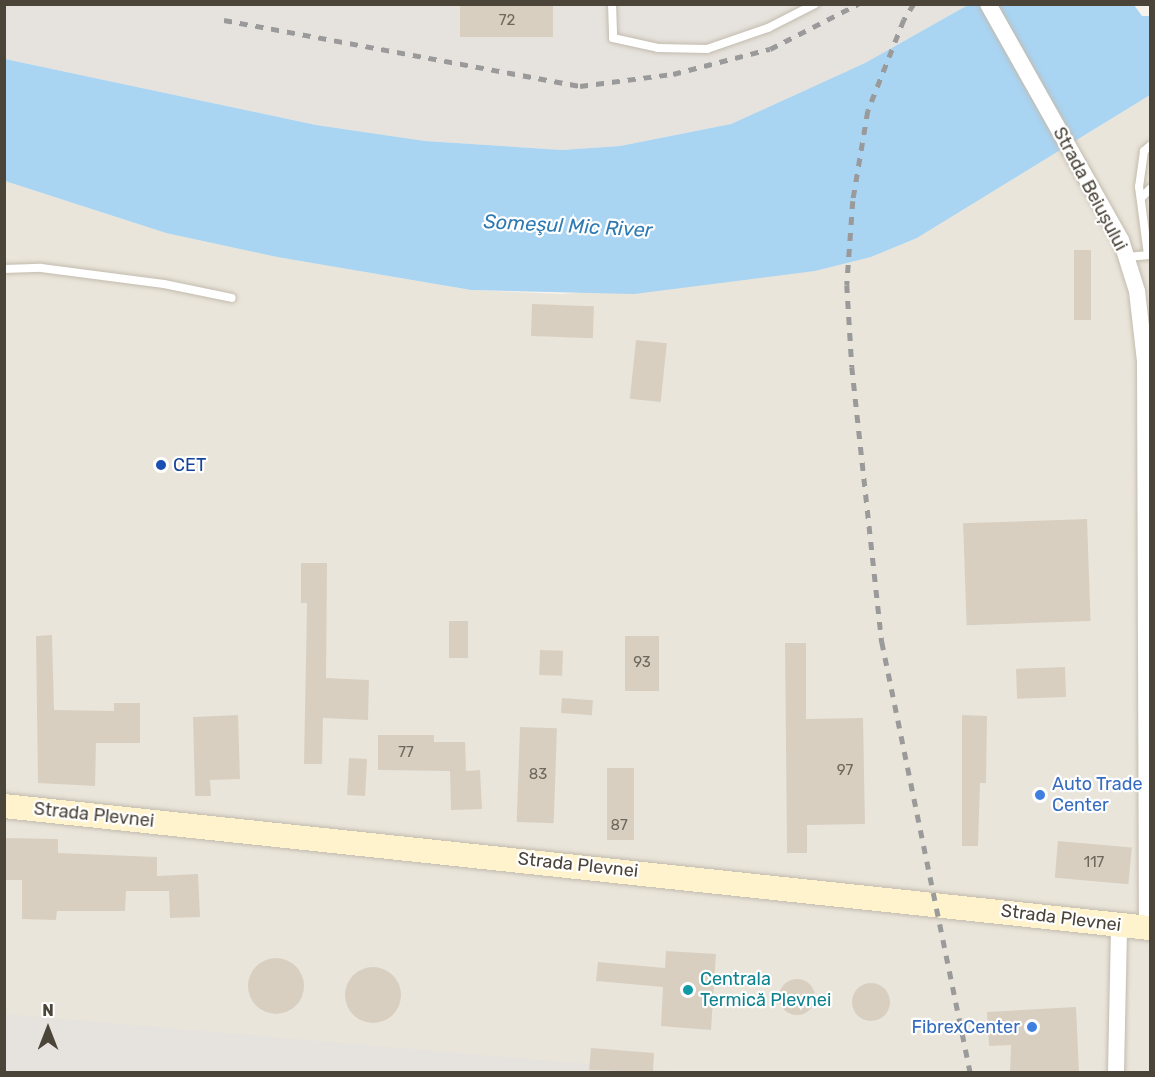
<!DOCTYPE html>
<html>
<head>
<meta charset="utf-8">
<style>
	body { margin:0 }
	#map { position:relative; width:1155px; height:1077px; overflow:hidden; background:#f6f3ec; font-family:Rubik,sans-serif }
	div>[style] { position:absolute }
	[style*='--x'] { left:calc(var(--x)*1px); top:calc(var(--y)*1px); width:calc(var(--w)*1px); rotate:calc(var(--a)*1deg) }
	.residential>* { inset:0; background:#eae5da }
	.industrial>* { inset:0; background:#e6e2dd }
	.water>* { inset:0; background:#a9d4f2 }
	.building>* { inset:0; background:#d8cfc1; transform-origin:0 0 }
	.round { border-radius:50% }
	.roads { filter:drop-shadow(0 0 2px #c2bbae) drop-shadow(0 0 2px #c2bbae) }
	.service>* { height:8px; margin:-4px; padding:0 4px; transform-origin:4px; border-radius:4px; background:#fff }
	.minor>* { height:16px; margin:-8px; padding:0 8px; transform-origin:8px; border-radius:8px; background:#fff }
	.secondary>* { height:24px; margin:-12px; padding:0 12px; transform-origin:12px; border-radius:12px; background:#fff3cd }
	.rail>* { height:4.5px; margin-top:-2.25px; transform-origin:0; background:repeating-linear-gradient(90deg,#9a9a9a 0 8px,transparent 0 16px) }
	.dots>* { width:16px; height:16px; translate:-50% -50%; box-sizing:border-box; border:3px solid #fff; border-radius:50% }
	span { translate:-50% -50%; white-space:nowrap; text-align:center; line-height:1.15; -webkit-text-stroke:4.5px #fff; paint-order:stroke }
	.number-label { font-size:15px; color:#6e675b }
	.number-label span { -webkit-text-stroke-width:0 }
	.street-label { font-size:18px; color:#4b4439 }
	.transit-label { font-size:18px; color:#164399 }
	.left { translate:0 -50%; text-align:left }
	.shop-label { font-size:18px; color:#366cbe }
	.right { translate:-100% -50%; text-align:right }
	.culture-label { font-size:18px; color:#0d838f }
	.water-label { font-size:20px; color:#2e7ab2; font-style:italic }
	.frame { position:absolute; inset:0; border:6px solid #4b4439; pointer-events:none }
	.north { position:absolute; left:18px; top:999px; width:60px; height:60px; -webkit-text-stroke:4px #fff; paint-order:stroke; rotate:0deg; font-size:16px; font-weight:700; line-height:24px; text-align:center; color:#4b4439 }
	.north::after { content:''; display:block; margin:auto; width:21px; height:27px; background:#4b4439; clip-path:polygon(50% 0,100% 100%,50% 72%,0 100%) }
</style>
</head>
<body>
<div id="map">
	<div class="residential">
		<i style="clip-path:polygon(1150px 95px,1150px 1072px,5px 1072px,5px 181px,166px 233px,277px 257px,471px 290px,561px 294px,815px 271px,871px 257px,917px 238px)"></i>
	</div>
	<div class="industrial">
		<i style="clip-path:polygon(5px 5px,968px 5px,865px 63px,731px 124px,620px 146px,562px 150px,425px 141px,316px 125px,5px 59px)"></i>
		<i style="clip-path:polygon(5px 1014px,680px 1072px,5px 1072px)"></i>
	</div>
	<div class="water">
		<i style="clip-path:polygon(968px 5px,1134px 5px,1142px 16px,1150px 16px,1150px 95px,917px 238px,871px 257px,815px 271px,634px 294px,471px 290px,277px 257px,166px 233px,5px 181px,5px 59px,316px 125px,425px 141px,562px 150px,620px 146px,731px 124px,865px 63px)"></i>
	</div>
	<div class="building">
		<i style="left:460px;top:4px;width:93px;height:33px"></i>
		<i style="left:1074px;top:250px;width:17px;height:70px"></i>
		<i style="left:532px;top:304px;width:62px;height:32px;rotate:2deg"></i>
		<i style="left:636px;top:340px;width:31px;height:59px;rotate:6deg"></i>
		<i style="left:1087px;top:519px;width:102px;height:124px;rotate:88deg"></i>
		<i style="clip-path:polygon(301px 563px,327px 563px,326px 678px,369px 680px,368px 720px,323px 718px,322px 764px,304px 764px,307px 603px,301px 603px)"></i>
		<i style="left:449px;top:621px;width:19px;height:37px"></i>
		<i style="clip-path:polygon(52px 635px,54px 710px,114px 711px,114px 703px,140px 703px,140px 743px,96px 743px,95px 786px,38px 783px,36px 636px)"></i>
		<i style="left:625px;top:636px;width:34px;height:55px"></i>
		<i style="clip-path:polygon(785px 643px,806px 643px,806px 719px,863px 718px,865px 824px,807px 825px,807px 853px,787px 853px)"></i>
		<i style="left:540px;top:650px;width:23px;height:25px;rotate:2deg"></i>
		<i style="left:1065px;top:667px;width:30px;height:49px;rotate:88deg"></i>
		<i style="left:562px;top:698px;width:31px;height:15px;rotate:4deg"></i>
		<i style="clip-path:polygon(238px 715px,240px 779px,210px 780px,211px 796px,195px 796px,193px 717px)"></i>
		<i style="clip-path:polygon(962px 715px,987px 716px,986px 783px,980px 783px,978px 846px,962px 846px)"></i>
		<i style="left:520px;top:727px;width:37px;height:95px;rotate:2deg"></i>
		<i style="clip-path:polygon(378px 735px,434px 735px,434px 742px,465px 742px,466px 771px,480px 770px,482px 809px,451px 810px,450px 771px,378px 770px)"></i>
		<i style="left:349px;top:758px;width:18px;height:37px;rotate:3deg"></i>
		<i style="left:607px;top:768px;width:27px;height:72px"></i>
		<i style="clip-path:polygon(4px 838px,58px 839px,58px 853px,157px 857px,157px 876px,198px 874px,200px 917px,170px 918px,169px 891px,126px 891px,125px 911px,57px 911px,56px 920px,22px 919px,22px 880px,4px 880px)"></i>
		<i style="left:1058px;top:841px;width:74px;height:37px;rotate:5deg"></i>
		<i style="clip-path:polygon(666px 951px,716px 954px,711px 1030px,661px 1026px,663px 987px,596px 981px,598px 962px,665px 968px)"></i>
		<i class="round" style="left:248px;top:958px;width:56px;height:56px"></i>
		<i class="round" style="left:345px;top:967px;width:56px;height:56px"></i>
		<i class="round" style="left:779px;top:979px;width:36px;height:36px"></i>
		<i class="round" style="left:852px;top:983px;width:38px;height:38px"></i>
		<i style="clip-path:polygon(1076px 1007px,1079px 1072px,1010px 1072px,1011px 1045px,989px 1046px,987px 1012px)"></i>
		<i style="clip-path:polygon(591px 1048px,654px 1053px,653px 1072px,589px 1070px)"></i>
	</div>
	<div class="roads">
		<div class="service">
			<i style="--x:612;--y:4;--w:34;--a:88"></i>
			<i style="--x:613;--y:38;--w:46;--a:12.5"></i>
			<i style="--x:658;--y:48;--w:49;--a:1.2"></i>
			<i style="--x:707;--y:49;--w:65;--a:-19"></i>
			<i style="--x:768;--y:28;--w:53;--a:-27.1"></i>
			<i style="--x:1141;--y:198;--w:13;--a:-45"></i>
			<i style="--x:1148;--y:255;--w:69;--a:-97.5"></i>
			<i style="--x:1139;--y:187;--w:36;--a:-82"></i>
			<i style="--x:1144;--y:151;--w:8;--a:-40"></i>
			<i style="--x:1126;--y:257;--w:24;--a:-5"></i>
			<i style="--x:4;--y:269;--w:37;--a:-2"></i>
			<i style="--x:41;--y:268;--w:124;--a:7.4"></i>
			<i style="--x:164;--y:284;--w:69;--a:11.6"></i>
		</div>
		<div class="minor">
			<i style="--x:988;--y:4;--w:271;--a:60.6"></i>
			<i style="--x:1121;--y:240;--w:53;--a:72.6"></i>
			<i style="--x:1137;--y:291;--w:70;--a:83.5"></i>
			<i style="--x:1145;--y:361;--w:567;--a:89.8"></i>
			<i style="--x:1116;--y:1072;--w:148;--a:-88.8"></i>
		</div>
		<div class="secondary">
			<i style="--x:4;--y:806;--w:1152;--a:6.08"></i>
		</div>
	</div>
	<div class="rail">
		<i style="--x:914;--y:4;--w:19;--a:122"></i>
		<i style="--x:904;--y:20;--w:98;--a:111.6"></i>
		<i style="--x:868;--y:111;--w:91;--a:99.5"></i>
		<i style="--x:853;--y:201;--w:84;--a:94.1"></i>
		<i style="--x:847;--y:285;--w:82;--a:86.5"></i>
		<i style="--x:852;--y:367;--w:277;--a:83.8"></i>
		<i style="--x:882;--y:642;--w:439;--a:78.4"></i>
		<i style="--x:224;--y:20;--w:362;--a:10.5"></i>
		<i style="--x:580;--y:86;--w:94;--a:-7.4"></i>
		<i style="--x:673;--y:74;--w:100;--a:-14.5"></i>
		<i style="--x:770;--y:49;--w:99;--a:-27.1"></i>
	</div>
	<div class="dots">
		<i style="left:161px;top:465px;background:#1a4fb4"></i>
		<i style="left:1040px;top:795px;background:#3f7fe0"></i>
		<i style="left:688px;top:990px;background:#0f9aa8"></i>
		<i style="left:1032px;top:1027px;background:#3f7fe0"></i>
	</div>
	<div class="number-label">
		<span style="left:507px;top:21px">72</span>
		<span style="left:642px;top:663px">93</span>
		<span style="left:406px;top:753px">77</span>
		<span style="left:845px;top:771px">97</span>
		<span style="left:538px;top:775px">83</span>
		<span style="left:619px;top:826px">87</span>
		<span style="left:1094px;top:863px">117</span>
	</div>
	<div class="street-label">
		<span style="left:1090px;top:189px;rotate:62deg">Strada Beiușului</span>
		<span style="left:94px;top:815px;rotate:6deg">Strada Plevnei</span>
		<span style="left:578px;top:865px;rotate:6deg">Strada Plevnei</span>
		<span style="left:1061px;top:918px;rotate:7deg">Strada Plevnei</span>
	</div>
	<div class="transit-label">
		<span class="left" style="left:173px;top:465px">CET</span>
	</div>
	<div class="shop-label">
		<span class="left" style="left:1052px;top:795px">Auto Trade<br>Center</span>
		<span class="right" style="left:1020px;top:1027px">FibrexCenter</span>
	</div>
	<div class="culture-label">
		<span class="left" style="left:700px;top:990px">Centrala<br>Termică Plevnei</span>
	</div>
	<div class="water-label">
		<span style="left:568px;top:226px;rotate:3deg">Someşul Mic River</span>
	</div>
	<div class="frame"></div>
	<div class="north">N</div>
</div>
</body>
</html>
